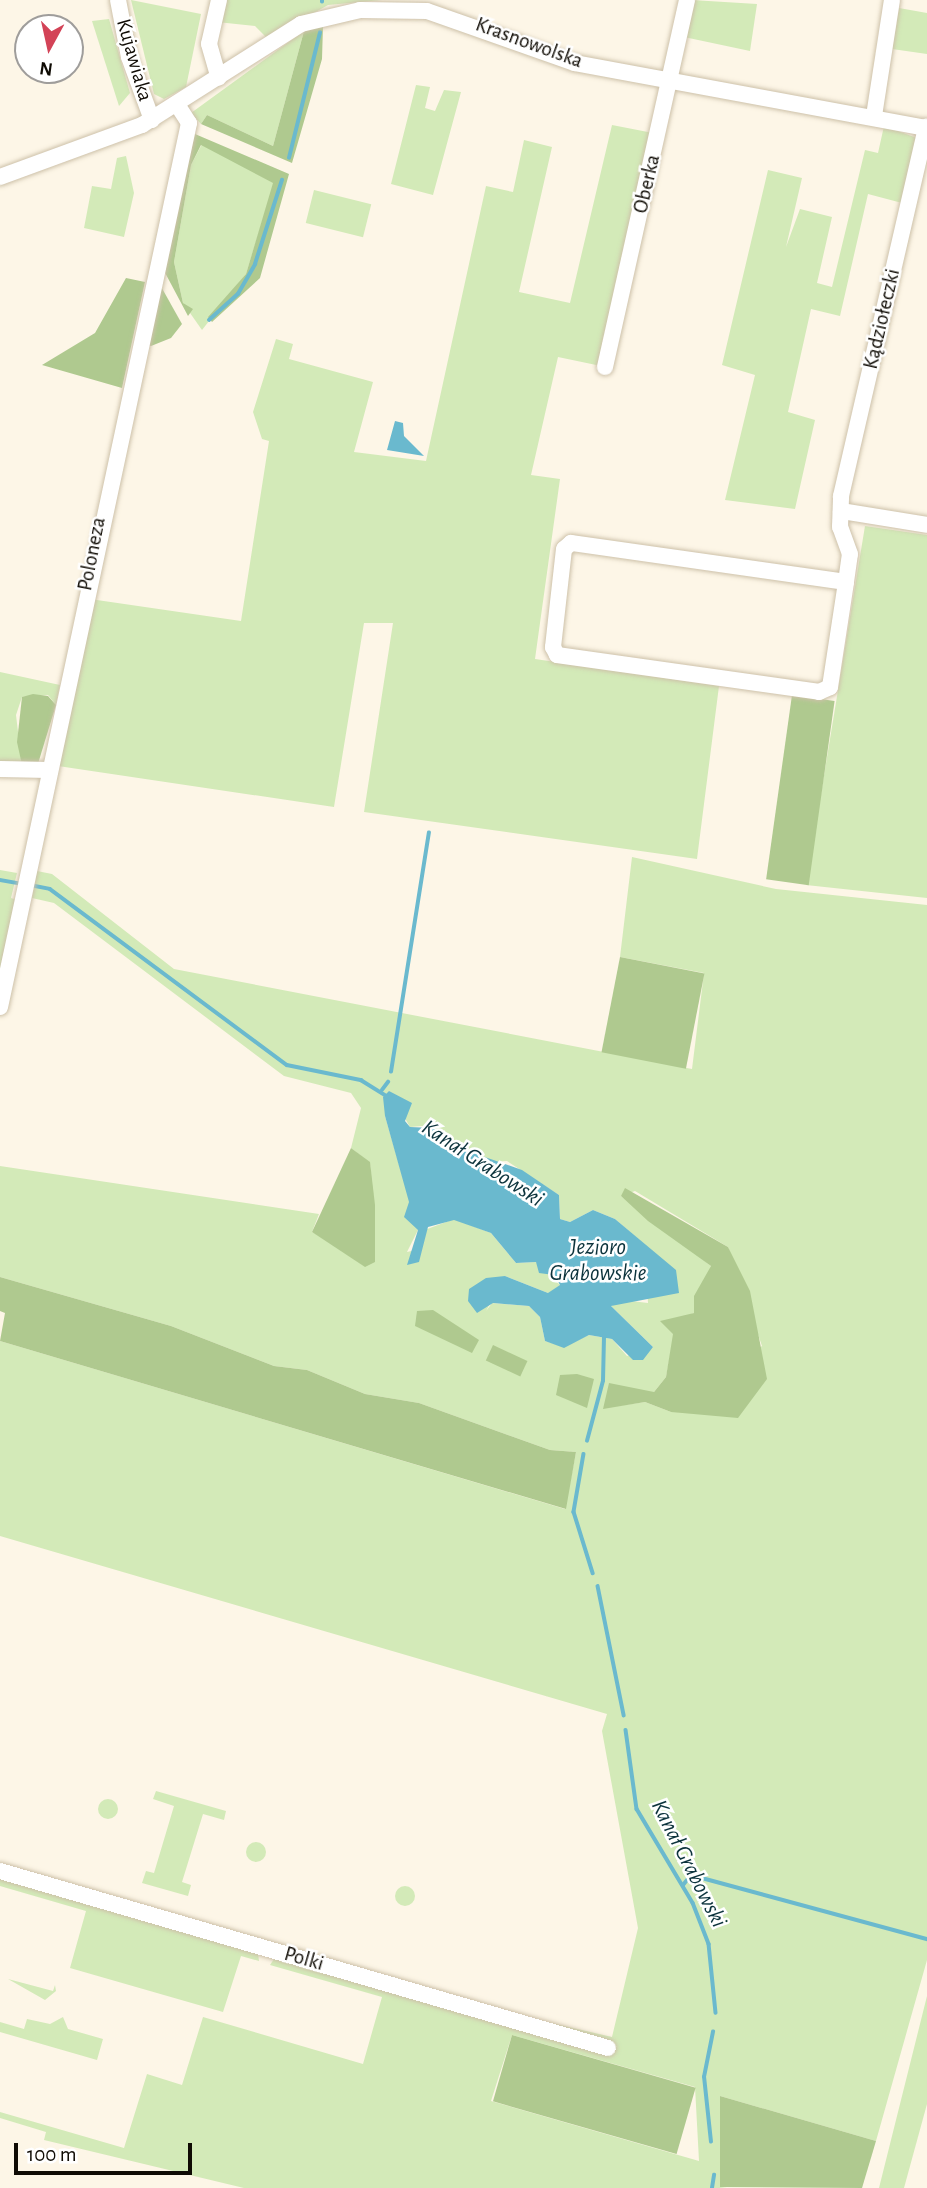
<!DOCTYPE html>
<html>
<head>
<meta charset="utf-8">
<style>
	body { margin:0 }
	#map { position:relative; width:927px; height:2188px; overflow:hidden; background:#fdf6e7; font-family:"Alegreya Sans",sans-serif }
	div>[style] { position:absolute }
	[style*='--x'] { left:calc(var(--x)*1px); top:calc(var(--y)*1px); width:calc(var(--w)*1px); rotate:calc(var(--a)*1deg) }
	.green>* { inset:0; background:#d3eab8; transform-origin:0 0 }
	.round { border-radius:50% }
	.forest>* { inset:0; background:#afc98f; transform-origin:0 0 }
	.water>* { inset:0; background:#6ab9ce }
	.stream>* { height:3.5px; margin:-1.75px; padding:0 1.75px; transform-origin:1.75px; border-radius:1.75px; background:#6ab9ce }
	.roads { filter:drop-shadow(0 0 2px #cdc1a9) drop-shadow(0 0 2px #cdc1a9) }
	.minor>* { height:16px; margin:-8px; padding:0 8px; transform-origin:8px; border-radius:8px; background:#fff }
	span { translate:-50% -50%; white-space:nowrap; text-align:center; line-height:1.15; -webkit-text-stroke:5px #fff; paint-order:stroke }
	.street-label { font-size:21px; color:#0f0b04 }
	.water-label { font-size:23px; color:#0c333c; font-style:italic }
	.north { position:absolute; left:14px; top:14px; width:70px; height:70px; box-sizing:border-box; background:#fff; border:2px solid #9f9d9b; border-radius:50%; rotate:188deg; font-size:19px; font-weight:700; line-height:28px; text-align:center; color:#0f0b04 }
	.north::after { content:''; display:block; margin:auto; width:24px; height:32px; background:#d34357; clip-path:polygon(50% 0,100% 100%,50% 72%,0 100%) }
	.scale { position:absolute; left:14px; top:2143px; width:178px; height:32px; box-sizing:border-box; border:4px solid #0f0b04; border-top:0; padding-left:9px; font-size:21px; line-height:24px; white-space:nowrap; color:#0f0b04; -webkit-text-stroke:5px #fff; paint-order:stroke }
</style>
</head>
<body>
<div id="map">
	<div class="green">
		<i style="clip-path:polygon(131px 0,201px 14px,186px 87px,164px 99px,154px 94px)"></i>
		<i style="clip-path:polygon(223px 0,382px 0,328px 5px,268px 39px,255px 26px,217px 22px)"></i>
		<i style="clip-path:polygon(692px 0,757px 4px,750px 51px,684px 37px)"></i>
		<i style="clip-path:polygon(899px 8px,927px 13px,927px 54px,892px 49px)"></i>
		<i style="clip-path:polygon(109px 19px,130px 93px,119px 106px,92px 21px)"></i>
		<i style="clip-path:polygon(304px 31px,273px 146px,207px 115px,201px 124px,191px 113px)"></i>
		<i style="clip-path:polygon(416px 85px,430px 87px,425px 108px,435px 111px,444px 90px,461px 92px,433px 195px,391px 184px)"></i>
		<i style="clip-path:polygon(612px 125px,653px 133px,601px 366px,558px 357px,531px 475px,560px 479px,535px 659px,719px 686px,697px 859px,364px 812px,393px 623px,364px 623px,334px 807px,58px 766px,90px 599px,241px 621px,269px 441px,262px 439px,253px 412px,276px 339px,293px 344px,289px 359px,373px 382px,354px 452px,426px 461px,486px 186px,513px 192px,524px 140px,552px 147px,519px 292px,570px 303px)"></i>
		<i style="clip-path:polygon(884px 126px,917px 138px,902px 203px,868px 194px,840px 316px,811px 309px,788px 412px,815px 420px,795px 509px,725px 500px,755px 375px,722px 365px,768px 170px,802px 178px,786px 247px,800px 209px,832px 217px,817px 283px,832px 287px,865px 150px,878px 153px)"></i>
		<i style="clip-path:polygon(202px 144px,274px 183px,246px 274px,202px 330px,183px 303px,174px 262px,191px 165px)"></i>
		<i style="clip-path:polygon(126px 156px,134px 193px,124px 237px,84px 228px,92px 186px,111px 189px,117px 158px)"></i>
		<i style="left:314px;top:190px;width:59px;height:34px;rotate:14deg"></i>
		<i style="clip-path:polygon(865px 526px,927px 535px,927px 898px,806px 885px)"></i>
		<i style="clip-path:polygon(0 672px,60px 685px,56px 705px,48px 695px,22px 697px,16px 715px,22px 765px,0 761px)"></i>
		<i style="clip-path:polygon(evenodd,632px 857px,776px 889px,927px 905px,927px 1960px,876px 2141px,720px 2096px,720px 2187px,727px 2188px,244px 2188px,44px 2140px,46px 2132px,0 2118px,0 2112px,124px 2148px,147px 2074px,182px 2085px,203px 2017px,363px 2064px,382px 1997px,270px 1965px,274px 1959px,612px 2037px,638px 1928px,602px 1731px,607px 1714px,0 1536px,0 1341px,565px 1509px,576px 1452px,550px 1450px,419px 1403px,365px 1394px,307px 1370px,274px 1366px,171px 1326px,0 1277px,0 1166px,319px 1214px,312px 1232px,375px 1262px,370px 1163px,351px 1148px,361px 1108px,351px 1093px,284px 1076px,54px 903px,32px 898px,37px 871px,52px 874px,174px 969px,692px 1069px,704px 973px,620px 957px,632px 857px,389px 1091px,410px 1127px,422px 1126px,491px 1162px,507px 1161px,559px 1195px,560px 1219px,570px 1222px,593px 1210px,615px 1219px,644px 1244px,648px 1303px,623px 1300px,611px 1306px,653px 1347px,627px 1356px,612px 1339px,589px 1335px,564px 1347px,545px 1341px,540px 1317px,529px 1306px,492px 1303px,486px 1311px,505px 1276px,548px 1293px,557px 1293px,560px 1285px,536px 1262px,516px 1263px,491px 1233px,454px 1219px,422px 1231px,420px 1249px,407px 1252px,418px 1230px,385px 1116px,389px 1091px,632px 857px,635px 1191px,728px 1247px,762px 1346px,671px 1412px,645px 1402px,603px 1408px,654px 1392px,666px 1377px,677px 1320px,694px 1313px,711px 1266px,621px 1196px,635px 1191px,632px 857px,512px 2035px,695px 2087px,699px 2161px,491px 2101px,512px 2035px)"></i>
		<i style="clip-path:polygon(0 870px,17px 873px,11px 898px,17px 900px,0 982px)"></i>
		<i style="clip-path:polygon(156px 1791px,226px 1811px,224px 1820px,203px 1814px,182px 1882px,191px 1885px,188px 1896px,142px 1883px,146px 1871px,154px 1873px,174px 1806px,153px 1799px)"></i>
		<i class="round" style="left:98px;top:1799px;width:20px;height:20px"></i>
		<i class="round" style="left:246px;top:1842px;width:20px;height:20px"></i>
		<i style="clip-path:polygon(0 1877px,258px 1953px,259px 1961px,241px 1956px,223px 2012px,70px 1968px,86px 1911px,0 1886px)"></i>
		<i class="round" style="left:395px;top:1886px;width:20px;height:20px"></i>
		<i style="clip-path:polygon(8px 1979px,53px 1991px,55px 1985px,56px 1991px,45px 2000px)"></i>
		<i style="clip-path:polygon(927px 1996px,927px 2104px,904px 2188px,879px 2188px)"></i>
		<i style="clip-path:polygon(63px 2017px,68px 2029px,103px 2039px,97px 2060px,0 2032px,0 2022px,24px 2029px,27px 2019px,50px 2024px)"></i>
	</div>
	<div class="forest">
		<i style="clip-path:polygon(323px 26px,322px 59px,292px 163px,201px 124px,207px 115px,273px 146px,304px 31px)"></i>
		<i style="clip-path:polygon(195px 134px,289px 174px,260px 278px,212px 322px,208px 317px,246px 274px,273px 183px,201px 145px,191px 165px,174px 262px,183px 303px,193px 309px,188px 316px,162px 267px)"></i>
		<i style="clip-path:polygon(126px 278px,145px 282px,122px 388px,42px 365px,95px 333px)"></i>
		<i style="clip-path:polygon(159px 283px,182px 324px,171px 338px,151px 346px,144px 344px)"></i>
		<i style="clip-path:polygon(33px 694px,48px 696px,56px 705px,37px 767px,22px 765px,17px 742px,22px 697px)"></i>
		<i style="left:792px;top:695px;width:43px;height:186px;rotate:8deg"></i>
		<i style="left:620px;top:957px;width:86px;height:97px;rotate:11deg"></i>
		<i style="clip-path:polygon(351px 1148px,370px 1162px,375px 1205px,375px 1262px,365px 1267px,312px 1232px)"></i>
		<i style="clip-path:polygon(625px 1188px,728px 1247px,750px 1291px,767px 1379px,738px 1418px,671px 1412px,645px 1402px,603px 1409px,609px 1383px,654px 1392px,666px 1377px,673px 1334px,660px 1321px,694px 1313px,694px 1296px,711px 1266px,648px 1221px,621px 1196px)"></i>
		<i style="clip-path:polygon(0 1277px,171px 1326px,274px 1366px,307px 1370px,365px 1394px,419px 1403px,550px 1450px,576px 1452px,566px 1509px,0 1341px,5px 1313px,0 1311px)"></i>
		<i style="clip-path:polygon(433px 1310px,479px 1340px,472px 1353px,415px 1326px,417px 1311px)"></i>
		<i style="left:493px;top:1345px;width:38px;height:17px;rotate:25deg"></i>
		<i style="clip-path:polygon(577px 1374px,594px 1379px,587px 1408px,556px 1395px,560px 1375px)"></i>
		<i style="left:512px;top:2035px;width:191px;height:69px;rotate:16deg"></i>
		<i style="clip-path:polygon(720px 2096px,876px 2141px,862px 2188px,720px 2187px)"></i>
	</div>
	<div class="water">
		<i style="clip-path:polygon(395px 421px,403px 423px,404px 436px,424px 456px,387px 450px)"></i>
		<i style="clip-path:polygon(389px 1091px,412px 1103px,405px 1121px,410px 1127px,433px 1128px,456px 1147px,522px 1170px,559px 1195px,560px 1219px,570px 1222px,593px 1210px,615px 1219px,676px 1270px,679px 1293px,611px 1306px,653px 1347px,643px 1360px,633px 1360px,612px 1339px,589px 1335px,564px 1348px,545px 1341px,540px 1317px,529px 1306px,493px 1303px,477px 1313px,468px 1301px,469px 1289px,486px 1278px,505px 1276px,548px 1293px,560px 1285px,554px 1275px,539px 1273px,536px 1262px,516px 1263px,491px 1233px,454px 1220px,428px 1227px,419px 1262px,407px 1265px,418px 1230px,404px 1217px,409px 1202px,385px 1116px,383px 1097px)"></i>
	</div>
	<div class="stream">
		<i style="--x:322;--y:2;--w:2;--a:-90"></i>
		<i style="--x:289;--y:158;--w:129;--a:-76.1"></i>
		<i style="--x:209;--y:320;--w:39;--a:-42"></i>
		<i style="--x:238;--y:294;--w:34;--a:-60"></i>
		<i style="--x:255;--y:264;--w:88;--a:-72.2"></i>
		<i style="--x:0;--y:880;--w:22;--a:10"></i>
		<i style="--x:30;--y:885;--w:20;--a:11"></i>
		<i style="--x:50;--y:889;--w:295;--a:36.6"></i>
		<i style="--x:287;--y:1065;--w:76;--a:11.5"></i>
		<i style="--x:361;--y:1080;--w:31;--a:32"></i>
		<i style="--x:391;--y:1072;--w:242;--a:-81"></i>
		<i style="--x:382;--y:1090;--w:10;--a:-53"></i>
		<i style="--x:587;--y:1441;--w:62;--a:-75.1"></i>
		<i style="--x:603;--y:1381;--w:45;--a:-88.7"></i>
		<i style="--x:584;--y:1454;--w:59;--a:99.8"></i>
		<i style="--x:574;--y:1512;--w:64;--a:72.7"></i>
		<i style="--x:598;--y:1586;--w:132;--a:78.6"></i>
		<i style="--x:626;--y:1730;--w:80;--a:82.1"></i>
		<i style="--x:637;--y:1809;--w:109;--a:59.2"></i>
		<i style="--x:693;--y:1903;--w:44;--a:68.7"></i>
		<i style="--x:709;--y:1944;--w:69;--a:84.2"></i>
		<i style="--x:683;--y:1885;--w:13;--a:-51"></i>
		<i style="--x:691;--y:1875;--w:245;--a:15.2"></i>
		<i style="--x:711;--y:2142;--w:65;--a:-96.1"></i>
		<i style="--x:704;--y:2077;--w:46;--a:-78.7"></i>
		<i style="--x:712;--y:2188;--w:13;--a:-81"></i>
	</div>
	<div class="roads">
		<div class="minor">
			<i style="--x:118;--y:0;--w:58;--a:79.1"></i>
			<i style="--x:129;--y:57;--w:67;--a:69.9"></i>
			<i style="--x:219;--y:0;--w:45;--a:102.8"></i>
			<i style="--x:209;--y:44;--w:35;--a:74"></i>
			<i style="--x:874;--y:116;--w:117;--a:-81.2"></i>
			<i style="--x:0;--y:177;--w:151;--a:-20.1"></i>
			<i style="--x:142;--y:125;--w:188;--a:-32.4"></i>
			<i style="--x:301;--y:24;--w:61;--a:-13.3"></i>
			<i style="--x:360;--y:10;--w:67;--a:0.9"></i>
			<i style="--x:427;--y:11;--w:157;--a:19.4"></i>
			<i style="--x:575;--y:63;--w:358;--a:10.5"></i>
			<i style="--x:605;--y:367;--w:376;--a:-77.4"></i>
			<i style="--x:841;--y:511;--w:87;--a:9.2"></i>
			<i style="--x:846;--y:582;--w:278;--a:-171.9"></i>
			<i style="--x:571;--y:543;--w:9;--a:139"></i>
			<i style="--x:564;--y:549;--w:99;--a:96.4"></i>
			<i style="--x:553;--y:647;--w:9;--a:63"></i>
			<i style="--x:557;--y:655;--w:265;--a:8"></i>
			<i style="--x:819;--y:692;--w:12;--a:-24"></i>
			<i style="--x:830;--y:687;--w:106;--a:-81.3"></i>
			<i style="--x:846;--y:582;--w:28;--a:-82"></i>
			<i style="--x:850;--y:554;--w:29;--a:-110"></i>
			<i style="--x:840;--y:527;--w:31;--a:-88"></i>
			<i style="--x:841;--y:496;--w:379;--a:-77"></i>
			<i style="--x:0;--y:769;--w:49;--a:1.2"></i>
			<i style="--x:0;--y:1007;--w:904;--a:-77.93"></i>
			<i style="--x:189;--y:123;--w:20;--a:-123"></i>
			<i style="--x:0;--y:1871;--w:633;--a:16.23"></i>
		</div>
	</div>
	<div class="street-label">
		<span style="left:529px;top:43px;rotate:20deg">Krasnowolska</span>
		<span style="left:134px;top:60px;rotate:74deg">Kujawiaka</span>
		<span style="left:647px;top:184px;rotate:-77deg">Oberka</span>
		<span style="left:882px;top:319px;rotate:-77deg">Kądziołeczki</span>
		<span style="left:92px;top:554px;rotate:-79deg">Poloneza</span>
		<span style="left:304px;top:1959px;rotate:16deg">Polki</span>
	</div>
	<div class="water-label">
		<span style="left:482px;top:1164px;rotate:33deg">Kanał Grabowski</span>
		<span style="left:598px;top:1261px">Jezioro<br>Grabowskie</span>
		<span style="left:688px;top:1864px;rotate:63deg">Kanał Grabowski</span>
	</div>
	<div class="north">N</div>
	<div class="scale">100 m</div>
</div>
</body>
</html>
